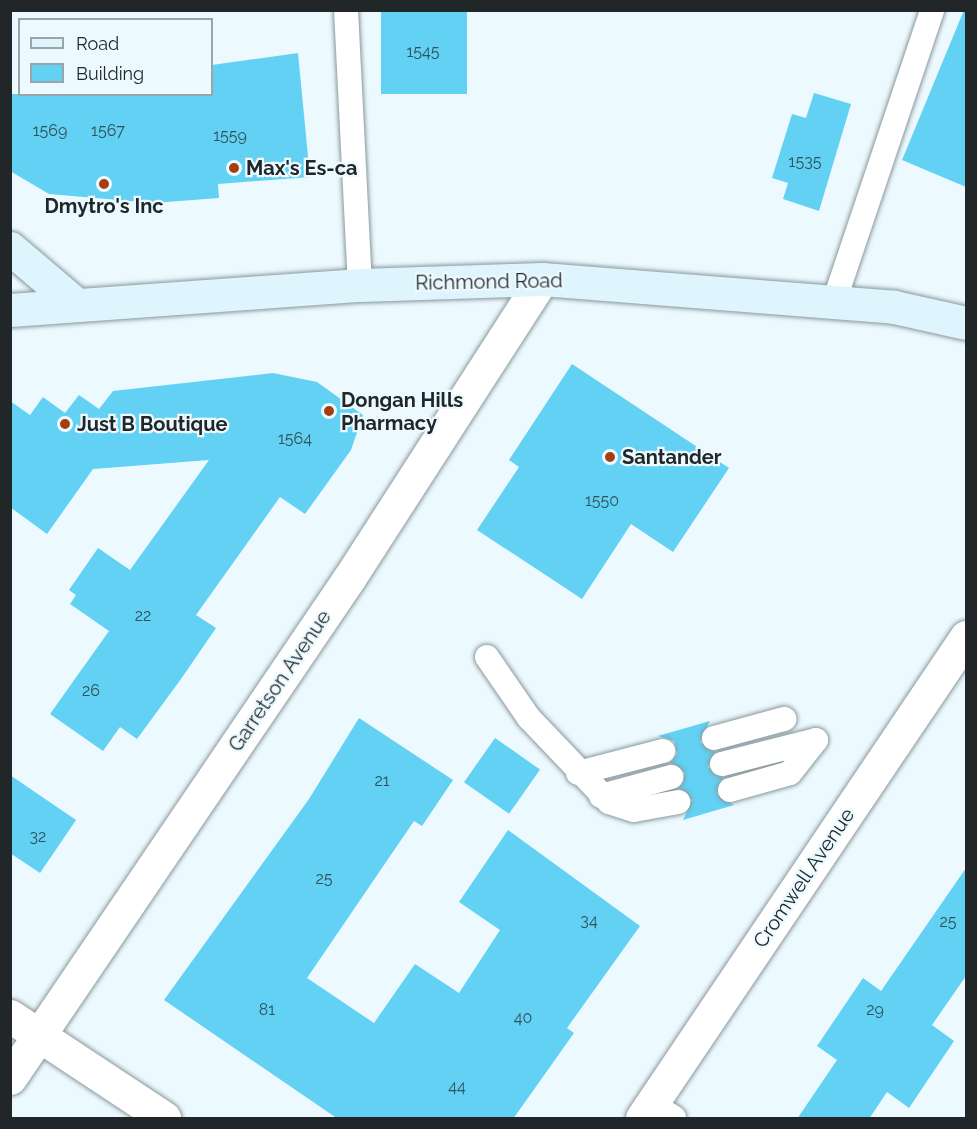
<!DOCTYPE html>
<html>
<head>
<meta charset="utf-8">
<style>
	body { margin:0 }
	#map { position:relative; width:977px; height:1129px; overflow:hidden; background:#ecf9fe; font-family:Raleway,sans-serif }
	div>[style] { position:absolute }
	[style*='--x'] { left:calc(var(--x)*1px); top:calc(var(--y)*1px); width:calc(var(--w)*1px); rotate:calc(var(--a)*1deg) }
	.building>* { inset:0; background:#62d1f4; transform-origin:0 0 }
	.roads { filter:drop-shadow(0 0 2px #89999e) drop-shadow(0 0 2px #89999e) }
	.service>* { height:24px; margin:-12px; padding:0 12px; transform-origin:12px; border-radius:12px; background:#fff }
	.minor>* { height:33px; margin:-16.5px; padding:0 16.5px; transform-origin:16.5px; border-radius:16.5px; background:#fff }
	.secondary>* { height:33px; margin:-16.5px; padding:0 16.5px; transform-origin:16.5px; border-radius:16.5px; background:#dff5fd }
	.dots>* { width:16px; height:16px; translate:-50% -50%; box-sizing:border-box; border:3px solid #ecf9fe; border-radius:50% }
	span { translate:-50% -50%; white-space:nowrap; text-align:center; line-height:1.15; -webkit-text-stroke:4.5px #ecf9fe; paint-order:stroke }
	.number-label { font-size:16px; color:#31525c }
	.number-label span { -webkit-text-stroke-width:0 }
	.poi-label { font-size:20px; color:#212729; font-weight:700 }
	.left { translate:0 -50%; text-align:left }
	.street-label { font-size:20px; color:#212729 }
	.frame { position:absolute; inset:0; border:12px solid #212729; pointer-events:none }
	.legend { position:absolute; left:18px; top:18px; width:195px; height:78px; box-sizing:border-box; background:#ecf9fe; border:2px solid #9ba5a9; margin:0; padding:8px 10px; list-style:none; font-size:18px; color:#212729 }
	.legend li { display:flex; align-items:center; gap:12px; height:30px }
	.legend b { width:30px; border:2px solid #9ba5a9 }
</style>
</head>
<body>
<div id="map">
	<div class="building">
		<i style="left:381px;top:10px;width:86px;height:84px"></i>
		<i style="clip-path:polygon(964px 10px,966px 10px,966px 187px,902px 160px)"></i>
		<i style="clip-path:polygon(298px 53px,310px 177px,218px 184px,219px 198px,153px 203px,49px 194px,10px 171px,10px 94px,212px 94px,212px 65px)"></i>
		<i style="clip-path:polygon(814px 93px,851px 104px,819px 211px,783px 199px,788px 183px,772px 178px,792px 114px,806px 118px)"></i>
		<i style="clip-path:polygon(572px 364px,729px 468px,673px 552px,631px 524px,582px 599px,477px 530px,519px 467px,509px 460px)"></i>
		<i style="clip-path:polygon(273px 373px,317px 382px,363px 415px,351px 450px,305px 514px,280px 497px,196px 615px,216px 628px,181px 679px,137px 739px,120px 727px,103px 751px,50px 714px,109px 631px,70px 604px,76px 595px,69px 590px,98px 548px,130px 570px,209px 460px,93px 469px,47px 534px,10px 507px,10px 401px,30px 415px,43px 397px,65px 413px,79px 395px,99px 409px,113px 391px)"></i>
		<i style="clip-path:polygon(359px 718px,453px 780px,422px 826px,414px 821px,307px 978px,374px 1023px,415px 964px,459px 993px,500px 930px,459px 902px,508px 830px,640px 926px,567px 1028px,574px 1033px,513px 1119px,338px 1119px,164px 1000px,309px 799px)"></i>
		<i style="clip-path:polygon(710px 721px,700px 742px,715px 752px,708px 767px,723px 778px,717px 794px,734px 805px,683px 820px,692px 800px,679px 788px,685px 773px,670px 763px,677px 754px,674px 741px,658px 736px)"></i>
		<i style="left:495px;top:738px;width:55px;height:54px;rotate:35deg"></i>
		<i style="clip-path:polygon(10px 775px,76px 820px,40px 873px,10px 853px)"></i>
		<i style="clip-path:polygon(966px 868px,966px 976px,932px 1025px,954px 1041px,909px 1108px,887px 1092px,869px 1119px,797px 1119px,837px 1060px,817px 1046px,863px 978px,881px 991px)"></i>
	</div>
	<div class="roads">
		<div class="service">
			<i style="--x:346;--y:10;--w:275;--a:87.1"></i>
			<i style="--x:834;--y:302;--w:308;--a:-71.4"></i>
			<i style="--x:487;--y:657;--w:74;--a:55.5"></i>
			<i style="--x:529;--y:718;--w:116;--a:46.4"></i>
			<i style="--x:609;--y:802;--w:26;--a:18"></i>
			<i style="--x:634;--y:810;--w:45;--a:-10.3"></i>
			<i style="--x:714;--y:738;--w:73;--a:-15.2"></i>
			<i style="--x:722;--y:764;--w:97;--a:-14.3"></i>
			<i style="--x:578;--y:773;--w:88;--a:-14.5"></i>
			<i style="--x:730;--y:790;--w:62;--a:-15.8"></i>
			<i style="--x:790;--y:773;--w:42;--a:-51.8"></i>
			<i style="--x:601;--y:796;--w:73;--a:-15.2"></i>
			<i style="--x:652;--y:1104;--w:26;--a:32"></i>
		</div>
		<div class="minor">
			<i style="--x:10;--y:1016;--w:185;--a:33.5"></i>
			<i style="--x:10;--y:1078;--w:605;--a:-55.84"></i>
			<i style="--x:350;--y:577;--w:354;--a:-57.2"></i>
			<i style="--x:642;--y:1118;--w:580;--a:-56.04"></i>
		</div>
		<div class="secondary">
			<i style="--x:10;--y:248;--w:88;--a:40.4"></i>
			<i style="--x:10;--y:310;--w:351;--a:-4.1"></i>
			<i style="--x:360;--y:285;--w:182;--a:-1.9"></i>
			<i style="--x:542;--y:279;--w:353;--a:4.5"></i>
			<i style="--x:894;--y:307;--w:74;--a:12.5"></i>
		</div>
	</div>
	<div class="dots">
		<i style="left:234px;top:168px;background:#a43f10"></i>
		<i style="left:104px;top:184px;background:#a43f10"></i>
		<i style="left:329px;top:411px;background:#a43f10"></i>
		<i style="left:65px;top:424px;background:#a43f10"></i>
		<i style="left:610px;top:457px;background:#a43f10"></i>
	</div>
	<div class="number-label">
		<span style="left:423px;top:52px">1545</span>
		<span style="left:50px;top:131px">1569</span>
		<span style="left:108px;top:131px">1567</span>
		<span style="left:230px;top:136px">1559</span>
		<span style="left:805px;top:162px">1535</span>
		<span style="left:295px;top:439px">1564</span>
		<span style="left:602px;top:501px">1550</span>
		<span style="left:143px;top:616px">22</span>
		<span style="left:91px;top:691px">26</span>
		<span style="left:382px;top:781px">21</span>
		<span style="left:38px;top:837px">32</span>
		<span style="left:324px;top:879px">25</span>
		<span style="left:589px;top:921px">34</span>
		<span style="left:948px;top:922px">25</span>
		<span style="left:267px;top:1010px">81</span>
		<span style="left:875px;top:1010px">29</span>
		<span style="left:523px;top:1018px">40</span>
		<span style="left:457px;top:1087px">44</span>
	</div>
	<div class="poi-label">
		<span class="left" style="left:246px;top:168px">Max's Es-ca</span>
		<span style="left:104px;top:206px">Dmytro's Inc</span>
		<span class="left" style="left:341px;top:412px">Dongan Hills<br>Pharmacy</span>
		<span class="left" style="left:77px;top:424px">Just B Boutique</span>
		<span class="left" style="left:622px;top:457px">Santander</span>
	</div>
	<div class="street-label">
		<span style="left:489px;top:282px;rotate:-1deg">Richmond Road</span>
		<span style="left:280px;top:681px;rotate:-56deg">Garretson Avenue</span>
		<span style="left:804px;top:878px;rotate:-56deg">Cromwell Avenue</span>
	</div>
	<div class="frame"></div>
	<ul class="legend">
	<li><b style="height:8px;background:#dff5fd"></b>Road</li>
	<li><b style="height:16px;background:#62d1f4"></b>Building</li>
	</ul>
</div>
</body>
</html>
